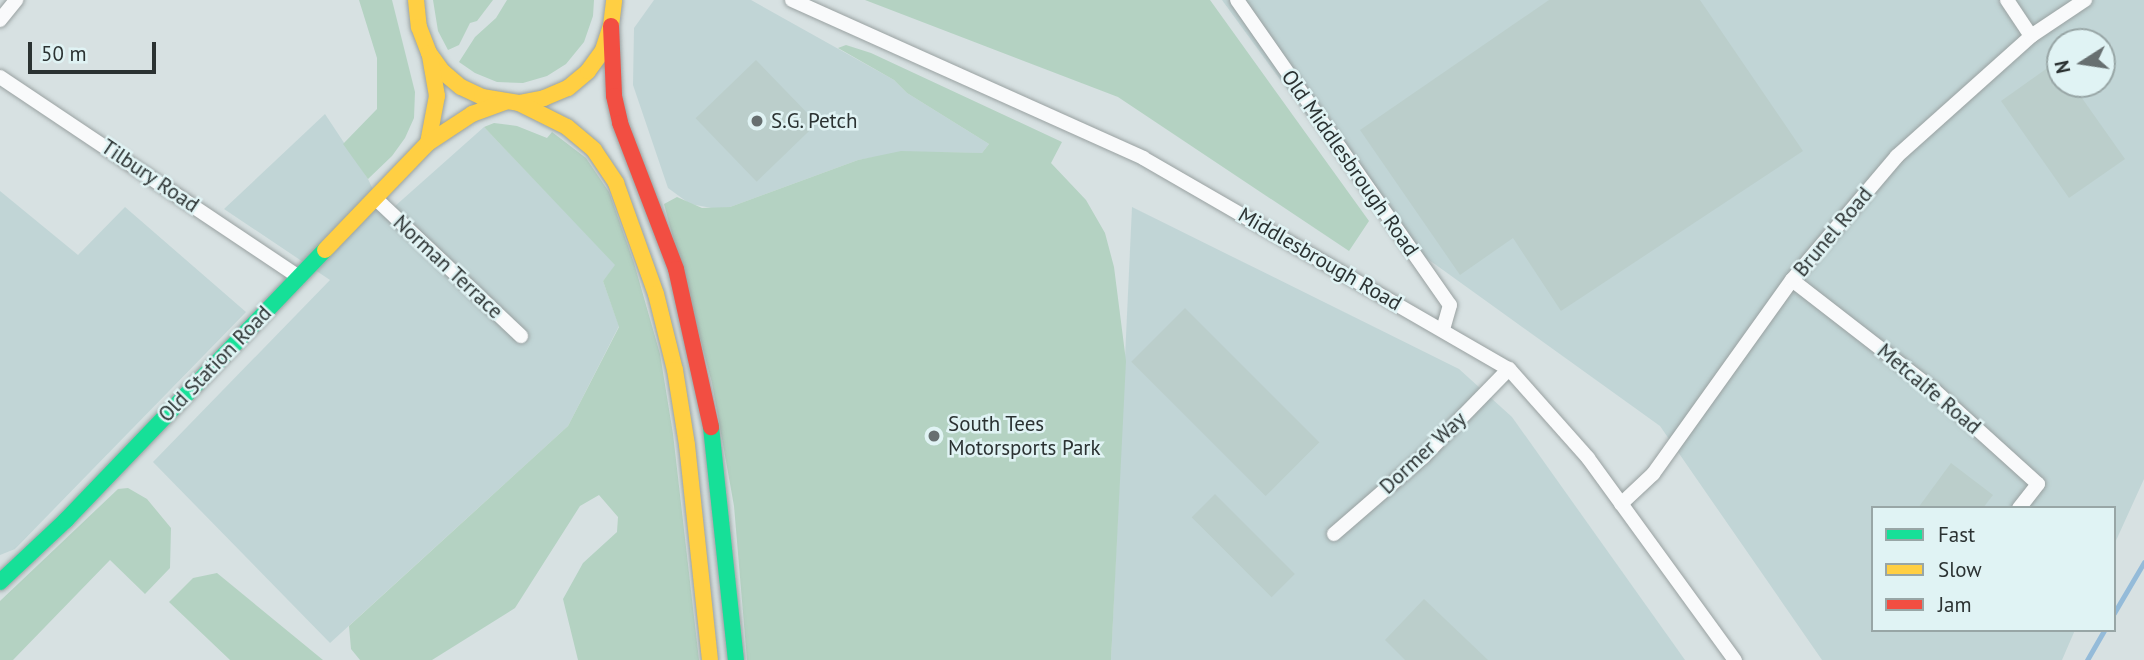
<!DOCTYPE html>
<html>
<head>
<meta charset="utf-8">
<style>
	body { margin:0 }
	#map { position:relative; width:2144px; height:660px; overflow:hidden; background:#d7e1e2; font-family:"PT Sans",sans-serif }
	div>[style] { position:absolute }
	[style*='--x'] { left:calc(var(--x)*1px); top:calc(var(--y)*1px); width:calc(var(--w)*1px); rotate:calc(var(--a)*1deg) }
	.built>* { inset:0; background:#c1d5d6 }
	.green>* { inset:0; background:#b4d2c2 }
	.stream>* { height:5px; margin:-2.5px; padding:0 2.5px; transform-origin:2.5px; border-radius:2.5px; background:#94bbd9 }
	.building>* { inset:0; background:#bbcecb; transform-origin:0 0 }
	.roads { filter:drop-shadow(0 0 2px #99a1a1) drop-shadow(0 0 2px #99a1a1) }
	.street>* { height:14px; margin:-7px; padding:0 7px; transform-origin:7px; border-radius:7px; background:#f9fafb }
	.fast>* { height:16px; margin:-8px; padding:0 8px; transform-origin:8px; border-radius:8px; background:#16e098 }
	.slow>* { height:16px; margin:-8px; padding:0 8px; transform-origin:8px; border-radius:8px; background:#ffcf43 }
	.jam>* { height:16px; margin:-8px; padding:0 8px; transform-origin:8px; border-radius:8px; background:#f24e42 }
	.dots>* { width:19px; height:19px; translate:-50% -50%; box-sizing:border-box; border:4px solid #e0f3f4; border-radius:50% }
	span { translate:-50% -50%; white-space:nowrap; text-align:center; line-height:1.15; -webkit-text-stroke:5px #e0f3f4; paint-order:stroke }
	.poi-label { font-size:21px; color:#2b3232 }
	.left { translate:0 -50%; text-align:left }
	.street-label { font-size:21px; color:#2b3232 }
	.legend { position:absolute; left:1871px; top:506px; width:245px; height:126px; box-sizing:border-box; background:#e0f3f4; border:2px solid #98a6a6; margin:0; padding:9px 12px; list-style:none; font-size:21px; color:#2b3232 }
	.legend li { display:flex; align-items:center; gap:14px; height:35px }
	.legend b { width:35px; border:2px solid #98a6a6 }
	.north { position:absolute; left:2046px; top:28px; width:70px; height:70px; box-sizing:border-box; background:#e0f3f4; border:2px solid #98a6a6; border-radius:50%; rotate:258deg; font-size:19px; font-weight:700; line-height:28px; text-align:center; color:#2b3232 }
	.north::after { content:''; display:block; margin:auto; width:24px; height:32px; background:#676f70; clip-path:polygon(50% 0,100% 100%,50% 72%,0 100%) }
	.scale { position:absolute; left:28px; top:42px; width:128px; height:32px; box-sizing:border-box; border:4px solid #2b3232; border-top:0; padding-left:9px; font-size:21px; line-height:24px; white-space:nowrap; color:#2b3232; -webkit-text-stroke:5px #e0f3f4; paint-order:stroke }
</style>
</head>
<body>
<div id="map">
	<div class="built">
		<i style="clip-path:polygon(654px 0,751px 0,894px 80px,907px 93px,989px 144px,982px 153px,904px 152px,858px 160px,730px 207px,717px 209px,690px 204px,668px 188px,633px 85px,634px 28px)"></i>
		<i style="clip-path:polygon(evenodd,1222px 0,2144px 0,2144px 479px,2114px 545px,2114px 508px,1873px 508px,1873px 630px,2075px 630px,2062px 660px,1822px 660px,1660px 426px,1393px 234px,1222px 0,2060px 42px,2102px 42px,2102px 84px,2060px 84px,2060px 42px)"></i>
		<i style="clip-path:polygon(325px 114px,368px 179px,385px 215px,484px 127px,616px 265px,603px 281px,619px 326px,568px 426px,330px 643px,153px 462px,330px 280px,224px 209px)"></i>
		<i style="clip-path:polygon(0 191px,78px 255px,125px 207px,246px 312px,15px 549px,0 555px)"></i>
		<i style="clip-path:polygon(1132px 207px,1459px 369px,1512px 417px,1685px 660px,1111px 660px)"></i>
	</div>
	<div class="green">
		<i style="clip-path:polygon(359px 0,392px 0,415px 92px,414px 118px,405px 138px,392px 156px,368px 179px,343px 144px,377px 109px,377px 58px)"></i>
		<i style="clip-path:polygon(433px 0,493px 0,477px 21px,470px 23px,459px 45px,448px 50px,438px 31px)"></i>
		<i style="clip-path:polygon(507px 0,594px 0,593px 16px,584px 42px,566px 64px,547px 76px,523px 83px,497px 82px,475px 73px,459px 62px,475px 37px,496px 18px)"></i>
		<i style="clip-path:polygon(865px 0,1210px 0,1369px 221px,1349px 251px,1118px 97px)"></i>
		<i style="clip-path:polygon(846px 45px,871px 53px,1062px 142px,1051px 163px,1086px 200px,1105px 233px,1114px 267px,1126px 361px,1111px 660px,747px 660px,734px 506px,712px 383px,664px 204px,677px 197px,702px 208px,730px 207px,858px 160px,901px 151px,982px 153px,989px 144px,907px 93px,894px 80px,838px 48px)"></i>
		<i style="clip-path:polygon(494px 123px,517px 126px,547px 138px,552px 132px,586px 158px,609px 192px,634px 263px,660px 354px,673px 434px,699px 660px,578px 660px,563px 599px,583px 563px,617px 532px,618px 517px,599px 495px,580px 506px,515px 608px,432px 660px,360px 660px,351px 649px,349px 626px,568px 426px,619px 327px,603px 281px,615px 265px,484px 127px)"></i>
		<i style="clip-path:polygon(128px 488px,147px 499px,171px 528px,170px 568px,145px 594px,110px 560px,13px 660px,0 660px,0 601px,118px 489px)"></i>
		<i style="clip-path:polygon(217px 573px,262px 610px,323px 660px,230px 660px,169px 602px,193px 578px)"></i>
	</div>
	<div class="stream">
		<i style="--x:2114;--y:613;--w:59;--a:-59.5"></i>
		<i style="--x:2087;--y:660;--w:34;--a:-60"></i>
	</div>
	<div class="building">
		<i style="clip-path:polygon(1549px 0,1700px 0,1803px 151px,1561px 311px,1513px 238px,1460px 275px,1360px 130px)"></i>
		<i style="clip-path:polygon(2060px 59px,2060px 84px,2072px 84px,2125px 159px,2069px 198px,2001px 101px)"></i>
		<i style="left:756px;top:60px;width:88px;height:84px;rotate:46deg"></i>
		<i style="left:1185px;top:308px;width:190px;height:76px;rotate:45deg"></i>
		<i style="clip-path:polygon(1951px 463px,1993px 495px,1983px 508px,1918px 508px)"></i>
		<i style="left:1215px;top:494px;width:113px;height:33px;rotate:45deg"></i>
		<i style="clip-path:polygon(1424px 599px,1488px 660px,1405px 660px,1385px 640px)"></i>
	</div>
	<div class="roads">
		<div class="street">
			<i style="--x:792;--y:0;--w:385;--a:24.2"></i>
			<i style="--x:1143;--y:158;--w:422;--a:30"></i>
			<i style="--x:1509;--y:369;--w:119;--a:48.4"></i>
			<i style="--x:1588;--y:458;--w:250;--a:54"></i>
			<i style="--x:1237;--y:0;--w:372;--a:55.1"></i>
			<i style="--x:1450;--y:305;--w:25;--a:106"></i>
			<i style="--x:2007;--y:0;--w:43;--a:56.3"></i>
			<i style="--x:0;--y:20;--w:26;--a:-51"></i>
			<i style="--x:0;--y:77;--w:360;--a:33.8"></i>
			<i style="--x:375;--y:198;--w:201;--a:43.4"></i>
			<i style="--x:1792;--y:280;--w:180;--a:37.8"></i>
			<i style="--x:1934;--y:390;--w:140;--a:42.1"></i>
			<i style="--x:2038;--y:484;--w:31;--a:128"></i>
			<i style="--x:1621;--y:504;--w:44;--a:-43.2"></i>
			<i style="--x:1653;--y:474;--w:239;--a:-54.4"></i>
			<i style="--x:1792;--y:280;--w:162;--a:-49.7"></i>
			<i style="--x:1897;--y:156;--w:180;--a:-41.8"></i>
			<i style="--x:2031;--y:36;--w:65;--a:-33.7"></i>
			<i style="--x:1334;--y:534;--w:118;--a:-40.9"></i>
			<i style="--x:1423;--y:457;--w:123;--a:-45.7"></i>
		</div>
		<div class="fast">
			<i style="--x:711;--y:427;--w:234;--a:83.9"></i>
			<i style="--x:0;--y:582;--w:91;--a:-43.2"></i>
			<i style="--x:66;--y:520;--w:374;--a:-46.2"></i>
		</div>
		<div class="slow">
			<i style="--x:416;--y:0;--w:27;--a:84"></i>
			<i style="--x:419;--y:27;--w:28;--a:69"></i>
			<i style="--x:429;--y:53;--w:24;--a:54"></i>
			<i style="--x:443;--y:72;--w:23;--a:40"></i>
			<i style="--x:461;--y:87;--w:23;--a:25"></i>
			<i style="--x:482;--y:97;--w:37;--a:9"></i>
			<i style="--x:519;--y:103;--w:25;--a:-11"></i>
			<i style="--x:544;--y:98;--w:26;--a:-23"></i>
			<i style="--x:568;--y:88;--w:26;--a:-40"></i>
			<i style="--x:588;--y:71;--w:26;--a:-54"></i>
			<i style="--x:603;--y:50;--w:25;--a:-72"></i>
			<i style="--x:611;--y:26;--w:26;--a:-83"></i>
			<i style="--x:519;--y:103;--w:54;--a:26.6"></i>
			<i style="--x:567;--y:127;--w:35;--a:40"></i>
			<i style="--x:594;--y:150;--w:40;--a:56"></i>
			<i style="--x:616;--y:183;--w:118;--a:70.2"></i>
			<i style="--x:656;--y:294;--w:78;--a:76"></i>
			<i style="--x:675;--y:370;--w:76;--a:80.9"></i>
			<i style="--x:687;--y:445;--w:216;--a:83.9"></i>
			<i style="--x:428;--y:143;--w:48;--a:-79.2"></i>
			<i style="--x:437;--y:96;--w:41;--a:-99.9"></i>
			<i style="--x:325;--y:250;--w:149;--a:-46.1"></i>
			<i style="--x:428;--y:143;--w:53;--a:-33.4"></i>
			<i style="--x:472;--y:114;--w:35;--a:-20"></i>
		</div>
		<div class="jam">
			<i style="--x:611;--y:26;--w:70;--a:87.5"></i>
			<i style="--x:614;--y:96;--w:28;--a:77"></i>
			<i style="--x:620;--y:123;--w:156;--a:69"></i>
			<i style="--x:676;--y:269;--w:162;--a:77.5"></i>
		</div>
	</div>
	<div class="dots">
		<i style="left:757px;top:121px;background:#676f70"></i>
		<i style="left:934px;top:436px;background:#676f70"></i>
	</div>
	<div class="poi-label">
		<span class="left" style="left:771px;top:121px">S.G. Petch</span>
		<span class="left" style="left:948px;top:436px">South Tees<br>Motorsports Park</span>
	</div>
	<div class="street-label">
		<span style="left:1350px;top:163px;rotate:55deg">Old Middlesbrough Road</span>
		<span style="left:150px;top:176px;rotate:34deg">Tilbury Road</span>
		<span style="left:1833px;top:232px;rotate:-50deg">Brunel Road</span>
		<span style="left:1320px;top:259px;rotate:30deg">Middlesbrough Road</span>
		<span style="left:448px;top:267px;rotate:43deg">Norman Terrace</span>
		<span style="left:215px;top:364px;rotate:-46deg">Old Station Road</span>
		<span style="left:1929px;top:389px;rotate:40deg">Metcalfe Road</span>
		<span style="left:1423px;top:453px;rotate:-43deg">Dormer Way</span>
	</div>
	<ul class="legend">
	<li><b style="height:9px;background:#16e098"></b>Fast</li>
	<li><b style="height:9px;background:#ffcf43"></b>Slow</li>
	<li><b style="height:9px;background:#f24e42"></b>Jam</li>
	</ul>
	<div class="north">N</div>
	<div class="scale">50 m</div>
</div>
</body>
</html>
